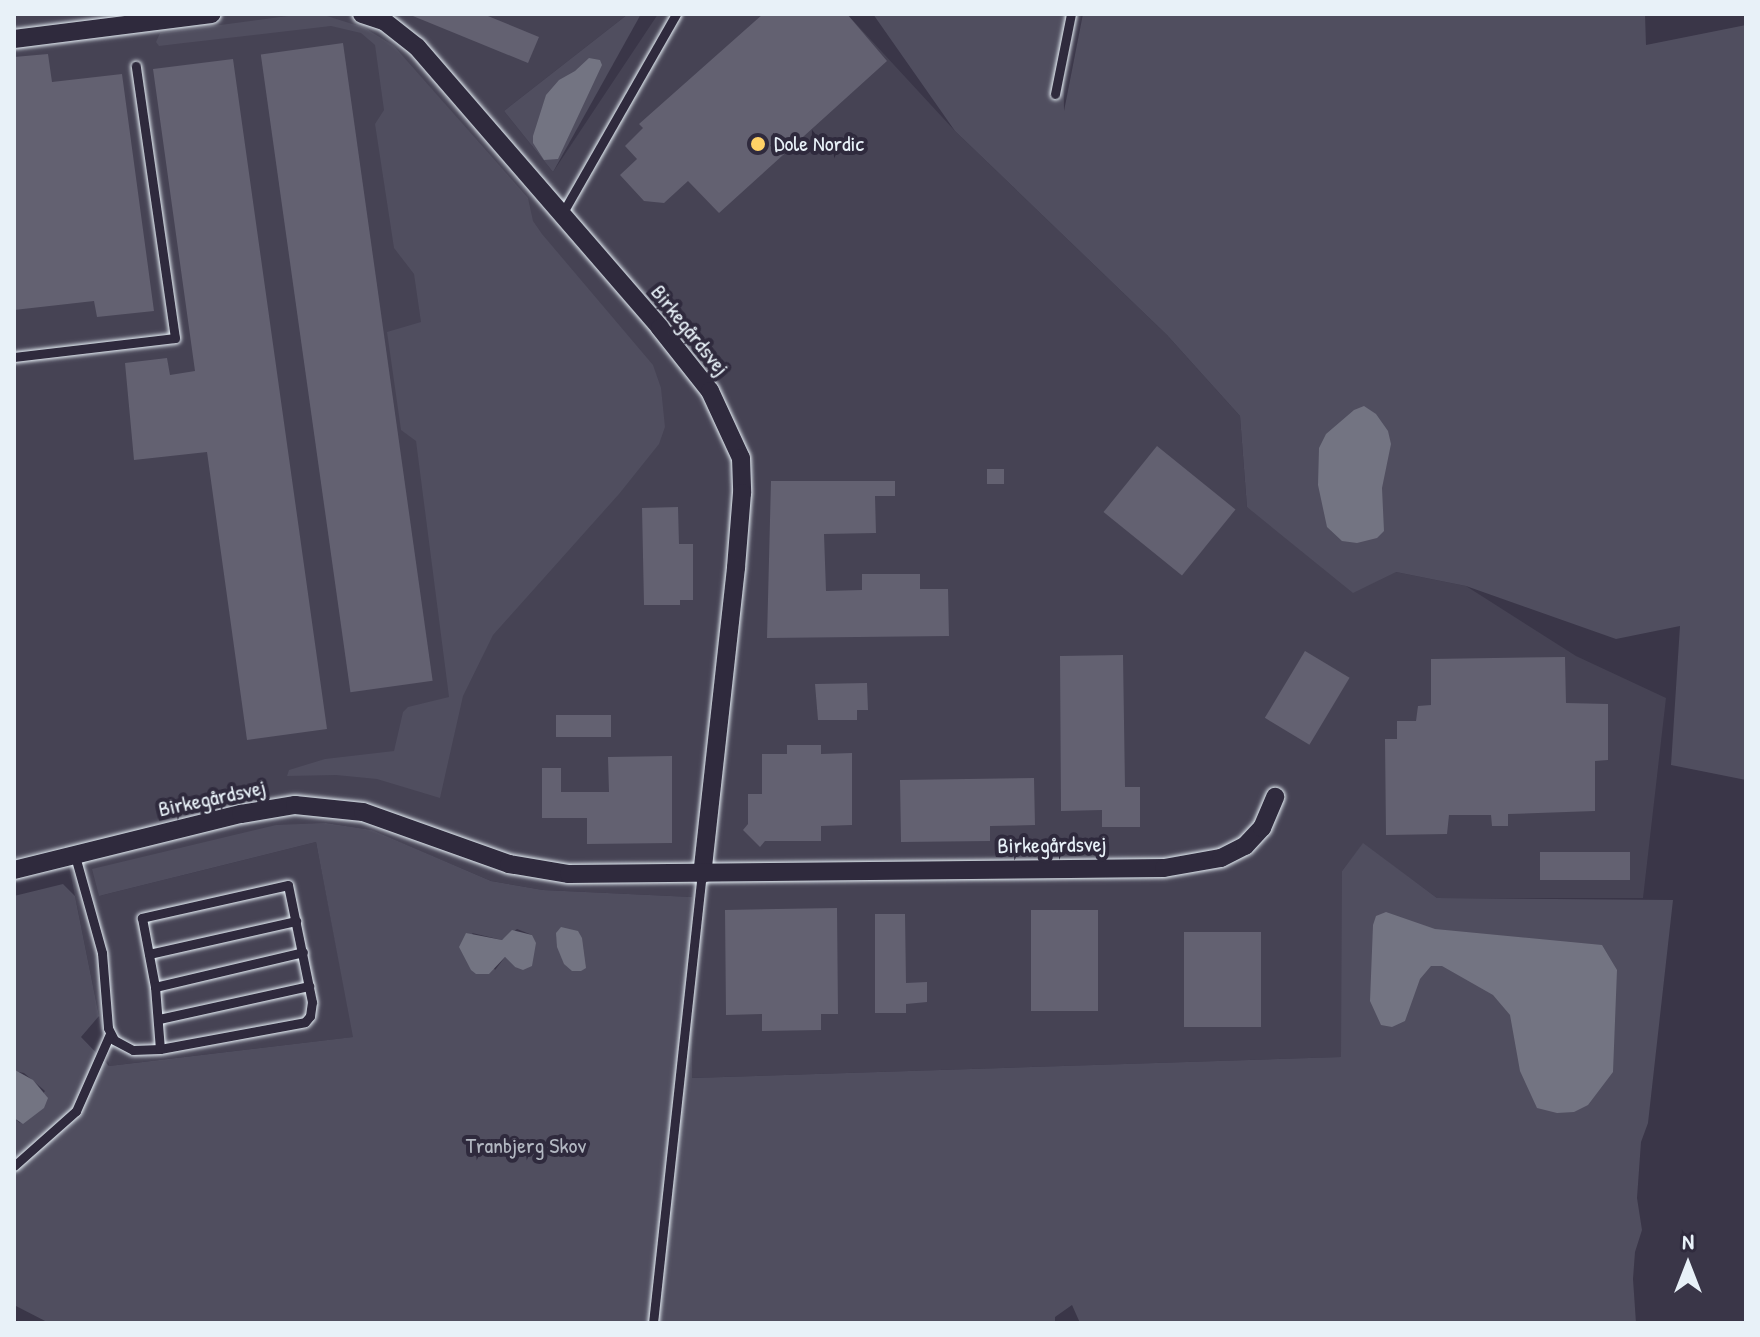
<!DOCTYPE html>
<html>
<head>
<meta charset="utf-8">
<style>
	body { margin:0 }
	#map { position:relative; width:1760px; height:1337px; overflow:hidden; background:#3a3648; font-family:"Patrick Hand",sans-serif }
	div>[style] { position:absolute }
	[style*='--x'] { left:calc(var(--x)*1px); top:calc(var(--y)*1px); width:calc(var(--w)*1px); rotate:calc(var(--a)*1deg) }
	.built>* { inset:0; background:#464354 }
	.green>* { inset:0; background:#504e5f }
	.water>* { inset:0; background:#737482 }
	.building>* { inset:0; background:#636171; transform-origin:0 0 }
	.roads { filter:drop-shadow(0 0 2px #e8f1f8) drop-shadow(0 0 2px #e8f1f8) }
	.service>* { height:9px; margin:-4.5px; padding:0 4.5px; transform-origin:4.5px; border-radius:4.5px; background:#2f2a3d }
	.minor>* { height:18px; margin:-9px; padding:0 9px; transform-origin:9px; border-radius:9px; background:#2f2a3d }
	.dots>* { width:22px; height:22px; translate:-50% -50%; box-sizing:border-box; border:4px solid #2f2a3d; border-radius:50% }
	span { translate:-50% -50%; white-space:nowrap; text-align:center; line-height:1.15; -webkit-text-stroke:8px #2f2a3d; paint-order:stroke }
	.poi-label { font-size:22px; color:#e8f1f8 }
	.left { translate:0 -50%; text-align:left }
	.street-label { font-size:22px; color:#e8f1f8 }
	.park-label { font-size:22px; color:#b3b8c2 }
	.frame { position:absolute; inset:0; border:16px solid #e8f1f8; pointer-events:none }
	.north { position:absolute; left:1648px; top:1225px; width:80px; height:80px; -webkit-text-stroke:6px #2f2a3d; paint-order:stroke; rotate:0deg; font-size:22px; font-weight:700; line-height:32px; text-align:center; color:#e8f1f8 }
	.north::after { content:''; display:block; margin:auto; width:28px; height:36px; background:#e8f1f8; clip-path:polygon(50% 0,100% 100%,50% 72%,0 100%) }
</style>
</head>
<body>
<div id="map">
	<div class="built">
		<i style="clip-path:polygon(14px 14px,628px 14px,504px 111px,553px 172px,658px 14px,847px 14px,955px 131px,1167px 335px,1240px 416px,1247px 507px,1396px 572px,1466px 586px,1576px 656px,1666px 698px,1643px 898px,1437px 898px,1363px 844px,1342px 871px,1342px 1057px,691px 1078px,692px 897px,543px 890px,491px 881px,371px 830px,326px 823px,99px 896px,316px 842px,354px 1037px,109px 1066px,65px 846px,14px 858px)"></i>
	</div>
	<div class="green">
		<i style="clip-path:polygon(303px 14px,327px 16px,365px 28px,394px 46px,528px 198px,533px 221px,542px 234px,653px 365px,661px 388px,665px 427px,659px 444px,619px 494px,493px 635px,463px 696px,440px 798px,377px 779px,336px 775px,287px 776px,289px 770px,325px 759px,394px 751px,403px 712px,408px 707px,449px 697px,416px 441px,401px 430px,387px 332px,421px 322px,414px 274px,394px 248px,375px 124px,384px 110px,375px 45px,361px 33px,331px 26px,184px 43px,159px 46px,156px 42px,160px 33px)"></i>
		<i style="clip-path:polygon(628px 14px,641px 14px,553px 172px,504px 111px)"></i>
		<i style="clip-path:polygon(873px 14px,1067px 14px,1063px 38px,1064px 111px,1083px 14px,1645px 14px,1646px 45px,1746px 25px,1746px 780px,1671px 765px,1680px 626px,1616px 639px,1466px 586px,1396px 572px,1353px 593px,1247px 507px,1240px 416px,1167px 335px,955px 131px)"></i>
		<i style="clip-path:polygon(evenodd,326px 823px,372px 830px,491px 881px,543px 890px,692px 897px,692px 1078px,1341px 1057px,1342px 871px,1363px 843px,1437px 898px,1673px 900px,1648px 1123px,1641px 1142px,1637px 1198px,1642px 1230px,1635px 1252px,1633px 1279px,1636px 1323px,1080px 1323px,1072px 1305px,1055px 1317px,1055px 1323px,49px 1323px,14px 1305px,14px 1118px,20px 1123px,45px 1091px,24px 1073px,14px 1071px,14px 896px,63px 884px,75px 896px,99px 1016px,81px 1037px,109px 1066px,353px 1037px,316px 842px,99px 896px,92px 869px,276px 825px,326px 823px,517px 929px,532px 935px,515px 967px,505px 957px,495px 970px,472px 933px,502px 940px,517px 929px)"></i>
	</div>
	<div class="water">
		<i style="clip-path:polygon(589px 58px,600px 60px,602px 65px,558px 159px,544px 160px,533px 143px,533px 136px,546px 95px,559px 80px,575px 71px)"></i>
		<i style="clip-path:polygon(1364px 406px,1376px 414px,1388px 431px,1391px 444px,1382px 488px,1384px 531px,1377px 538px,1357px 543px,1342px 541px,1327px 527px,1318px 485px,1319px 448px,1326px 434px,1354px 410px)"></i>
		<i style="clip-path:polygon(1386px 912px,1435px 929px,1602px 945px,1617px 970px,1613px 1072px,1588px 1105px,1574px 1112px,1557px 1113px,1537px 1108px,1520px 1071px,1510px 1015px,1493px 995px,1442px 966px,1431px 966px,1420px 979px,1405px 1021px,1392px 1027px,1381px 1025px,1370px 1001px,1373px 925px,1376px 916px)"></i>
		<i style="clip-path:polygon(561px 927px,578px 931px,582px 938px,586px 968px,581px 971px,572px 971px,564px 964px,557px 947px,556px 933px)"></i>
		<i style="clip-path:polygon(512px 930px,532px 935px,536px 943px,532px 966px,523px 970px,515px 967px,505px 957px,489px 974px,476px 974px,471px 970px,459px 947px,466px 933px,502px 940px)"></i>
		<i style="clip-path:polygon(15px 1070px,33px 1080px,48px 1098px,44px 1108px,23px 1124px,14px 1118px)"></i>
	</div>
	<div class="building">
		<i style="clip-path:polygon(408px 14px,483px 14px,539px 37px,528px 63px)"></i>
		<i style="clip-path:polygon(763px 14px,847px 14px,887px 61px,719px 213px,688px 181px,664px 203px,644px 201px,620px 175px,637px 159px,625px 146px,643px 128px,639px 124px)"></i>
		<i style="left:343px;top:43px;width:644px;height:83px;rotate:82deg"></i>
		<i style="clip-path:polygon(48px 54px,52px 82px,122px 74px,154px 311px,97px 317px,94px 301px,14px 310px,14px 57px)"></i>
		<i style="clip-path:polygon(233px 59px,327px 729px,247px 740px,207px 452px,134px 460px,125px 363px,167px 358px,170px 375px,195px 371px,153px 69px)"></i>
		<i style="left:1157px;top:446px;width:101px;height:85px;rotate:39deg"></i>
		<i style="left:987px;top:469px;width:17px;height:15px"></i>
		<i style="clip-path:polygon(771px 481px,895px 481px,895px 496px,875px 496px,876px 533px,824px 534px,826px 591px,862px 590px,862px 574px,920px 574px,920px 589px,948px 589px,949px 636px,767px 638px)"></i>
		<i style="clip-path:polygon(678px 507px,679px 544px,693px 544px,693px 600px,680px 600px,680px 605px,644px 605px,642px 508px)"></i>
		<i style="left:1305px;top:651px;width:52px;height:78px;rotate:31deg"></i>
		<i style="clip-path:polygon(1123px 655px,1125px 787px,1140px 787px,1140px 827px,1102px 827px,1102px 810px,1061px 811px,1060px 656px)"></i>
		<i style="clip-path:polygon(1565px 657px,1566px 703px,1608px 704px,1608px 760px,1595px 761px,1595px 811px,1508px 814px,1508px 826px,1492px 826px,1491px 815px,1449px 815px,1447px 834px,1386px 835px,1385px 739px,1397px 739px,1397px 721px,1416px 721px,1418px 706px,1431px 705px,1431px 659px)"></i>
		<i style="clip-path:polygon(867px 683px,868px 710px,857px 710px,857px 720px,818px 720px,815px 684px)"></i>
		<i style="left:556px;top:715px;width:55px;height:22px"></i>
		<i style="clip-path:polygon(787px 745px,821px 745px,821px 754px,852px 753px,852px 825px,821px 826px,821px 841px,765px 841px,760px 847px,743px 830px,748px 824px,748px 794px,762px 794px,762px 754px,787px 754px)"></i>
		<i style="clip-path:polygon(672px 756px,672px 843px,587px 844px,587px 818px,542px 818px,542px 768px,561px 768px,561px 792px,609px 792px,608px 757px)"></i>
		<i style="clip-path:polygon(1034px 778px,1035px 825px,990px 826px,990px 841px,901px 842px,900px 780px)"></i>
		<i style="left:1540px;top:852px;width:90px;height:28px"></i>
		<i style="clip-path:polygon(837px 908px,838px 1014px,821px 1014px,821px 1030px,762px 1031px,762px 1014px,726px 1015px,725px 910px)"></i>
		<i style="left:1031px;top:910px;width:67px;height:101px"></i>
		<i style="clip-path:polygon(875px 914px,905px 914px,906px 983px,927px 982px,927px 1002px,906px 1004px,906px 1013px,875px 1013px)"></i>
		<i style="left:1184px;top:932px;width:77px;height:95px"></i>
	</div>
	<div class="roads">
		<div class="service">
			<i style="--x:1055;--y:94;--w:82;--a:-78.7"></i>
			<i style="--x:562;--y:214;--w:230;--a:-60.3"></i>
			<i style="--x:14;--y:357;--w:162;--a:-6.7"></i>
			<i style="--x:175;--y:338;--w:275;--a:-98.2"></i>
			<i style="--x:75;--y:856;--w:101;--a:74.4"></i>
			<i style="--x:102;--y:953;--w:75;--a:85.4"></i>
			<i style="--x:108;--y:1028;--w:13;--a:63"></i>
			<i style="--x:114;--y:1040;--w:21;--a:28"></i>
			<i style="--x:133;--y:1050;--w:27;--a:-2"></i>
			<i style="--x:160;--y:1049;--w:147;--a:-10.5"></i>
			<i style="--x:305;--y:1022;--w:8;--a:-50"></i>
			<i style="--x:310;--y:1016;--w:14;--a:-82"></i>
			<i style="--x:312;--y:1002;--w:119;--a:-101.6"></i>
			<i style="--x:288;--y:885;--w:150;--a:167.3"></i>
			<i style="--x:142;--y:918;--w:70;--a:79.3"></i>
			<i style="--x:155;--y:987;--w:62;--a:85.4"></i>
			<i style="--x:149;--y:954;--w:151;--a:-12.7"></i>
			<i style="--x:155;--y:987;--w:152;--a:-13.3"></i>
			<i style="--x:159;--y:1019;--w:154;--a:-12.4"></i>
			<i style="--x:14;--y:1166;--w:83;--a:-41.6"></i>
			<i style="--x:76;--y:1111;--w:84;--a:-66.2"></i>
			<i style="--x:653;--y:1323;--w:452;--a:-83.8"></i>
		</div>
		<div class="minor">
			<i style="--x:362;--y:14;--w:23;--a:18"></i>
			<i style="--x:384;--y:21;--w:42;--a:38.2"></i>
			<i style="--x:417;--y:47;--w:371;--a:49.1"></i>
			<i style="--x:660;--y:328;--w:80;--a:51.6"></i>
			<i style="--x:710;--y:391;--w:74;--a:65.2"></i>
			<i style="--x:741;--y:458;--w:35;--a:88"></i>
			<i style="--x:742;--y:493;--w:75;--a:94.6"></i>
			<i style="--x:736;--y:568;--w:308;--a:96.3"></i>
			<i style="--x:14;--y:39;--w:199;--a:-7.2"></i>
			<i style="--x:14;--y:870;--w:234;--a:-13.9"></i>
			<i style="--x:241;--y:814;--w:55;--a:-9.5"></i>
			<i style="--x:295;--y:805;--w:68;--a:5.9"></i>
			<i style="--x:363;--y:812;--w:155;--a:19.6"></i>
			<i style="--x:509;--y:864;--w:61;--a:9.5"></i>
			<i style="--x:569;--y:874;--w:595;--a:-0.58"></i>
			<i style="--x:1164;--y:868;--w:58;--a:-10"></i>
			<i style="--x:1221;--y:858;--w:27;--a:-27"></i>
			<i style="--x:1245;--y:846;--w:25;--a:-47"></i>
			<i style="--x:1262;--y:828;--w:34;--a:-67"></i>
		</div>
	</div>
	<div class="dots">
		<i style="left:758px;top:144px;background:#ffd166"></i>
	</div>
	<div class="poi-label">
		<span class="left" style="left:774px;top:144px">Dole Nordic</span>
	</div>
	<div class="street-label">
		<span style="left:690px;top:330px;rotate:51deg">Birkegårdsvej</span>
		<span style="left:212px;top:798px;rotate:-12deg">Birkegårdsvej</span>
		<span style="left:1052px;top:845px;rotate:-1deg">Birkegårdsvej</span>
	</div>
	<div class="park-label">
		<span style="left:526px;top:1146px">Tranbjerg Skov</span>
	</div>
	<div class="frame"></div>
	<div class="north">N</div>
</div>
</body>
</html>
